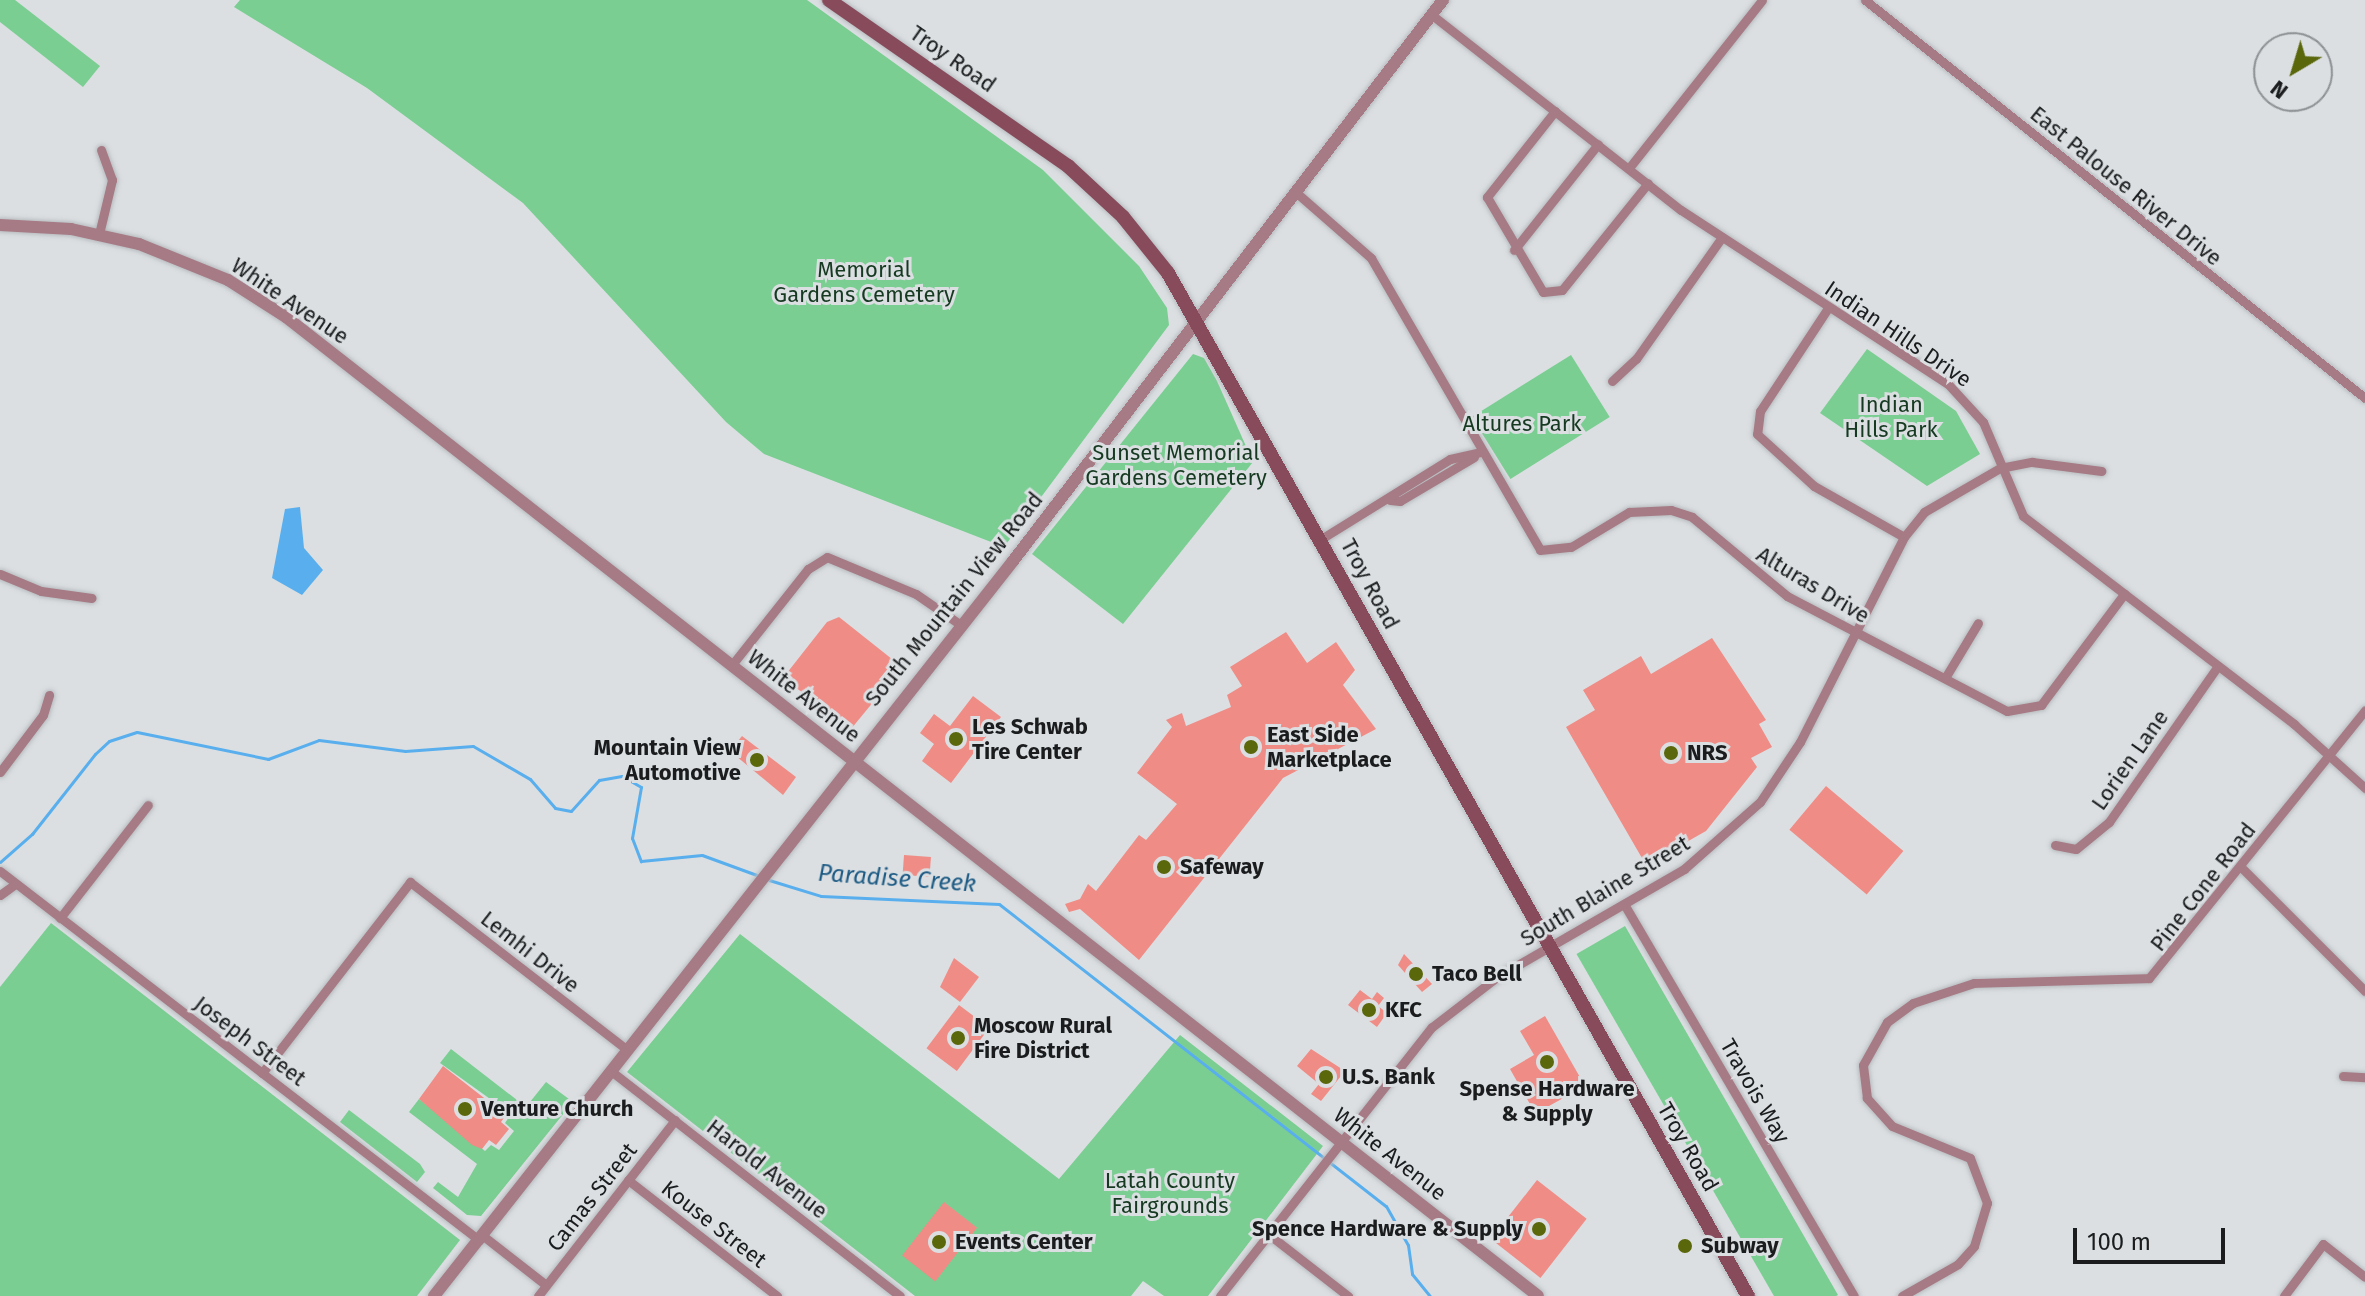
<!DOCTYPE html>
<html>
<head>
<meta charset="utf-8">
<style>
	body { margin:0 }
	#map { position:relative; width:2365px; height:1296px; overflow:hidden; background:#dbdfe2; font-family:"Fira Sans",sans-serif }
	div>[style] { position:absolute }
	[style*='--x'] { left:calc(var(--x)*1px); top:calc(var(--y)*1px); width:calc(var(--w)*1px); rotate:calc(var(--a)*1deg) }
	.green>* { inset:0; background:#7ace92; transform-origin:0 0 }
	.water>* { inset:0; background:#59afed }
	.stream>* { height:3px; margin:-1.5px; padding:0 1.5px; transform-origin:1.5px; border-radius:1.5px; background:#59afed }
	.building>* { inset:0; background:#f08c86; transform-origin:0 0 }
	.roads { filter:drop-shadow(0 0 2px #b8bcbf) drop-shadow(0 0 2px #b8bcbf) }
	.minor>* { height:9px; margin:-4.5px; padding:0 4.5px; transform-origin:4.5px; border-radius:4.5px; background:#a67b85 }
	.tertiary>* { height:12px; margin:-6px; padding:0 6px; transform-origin:6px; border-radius:6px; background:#a67b85 }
	.secondary>* { height:14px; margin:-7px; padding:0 7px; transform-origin:7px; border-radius:7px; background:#874b5b }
	.dots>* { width:22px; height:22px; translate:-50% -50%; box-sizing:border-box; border:4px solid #dbdfe2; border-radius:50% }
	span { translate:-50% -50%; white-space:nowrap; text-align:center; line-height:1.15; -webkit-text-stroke:6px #dbdfe2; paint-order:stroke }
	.street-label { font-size:22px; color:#1a1c1d }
	.park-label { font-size:22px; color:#163a21 }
	.poi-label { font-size:22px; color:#1a1c1d; font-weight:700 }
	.left { translate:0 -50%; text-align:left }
	.right { translate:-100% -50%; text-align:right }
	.water-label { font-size:24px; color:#1c5a84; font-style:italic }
	.north { position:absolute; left:2253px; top:32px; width:80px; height:80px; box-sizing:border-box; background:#dbdfe2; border:2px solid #8e9193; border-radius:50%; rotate:218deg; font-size:22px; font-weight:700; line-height:32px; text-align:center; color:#1a1c1d }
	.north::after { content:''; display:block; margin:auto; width:28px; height:36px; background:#5a670b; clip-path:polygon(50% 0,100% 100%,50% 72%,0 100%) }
	.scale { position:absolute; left:2073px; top:1228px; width:152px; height:36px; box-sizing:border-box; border:4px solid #1a1c1d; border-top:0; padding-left:10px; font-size:24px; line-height:28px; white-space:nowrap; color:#1a1c1d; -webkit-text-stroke:6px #dbdfe2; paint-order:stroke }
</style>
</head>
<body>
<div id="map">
	<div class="green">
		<i style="clip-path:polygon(0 0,15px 0,100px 66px,83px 87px,0 22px)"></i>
		<i style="clip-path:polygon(240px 0,807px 0,1043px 170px,1139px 266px,1167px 308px,1169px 325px,1004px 547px,764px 454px,726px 422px,523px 203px,367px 88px,234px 7px)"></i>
		<i style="clip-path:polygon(1867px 349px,1956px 411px,1980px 454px,1927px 486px,1820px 413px)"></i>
		<i style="clip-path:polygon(1193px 354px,1204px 358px,1217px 381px,1253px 462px,1123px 624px,1032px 554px)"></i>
		<i style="left:1571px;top:355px;width:73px;height:117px;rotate:58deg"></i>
		<i style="clip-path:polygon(51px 923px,460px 1240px,417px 1296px,0 1296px,0 987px)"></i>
		<i style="left:1625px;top:926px;width:426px;height:56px;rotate:60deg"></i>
		<i style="clip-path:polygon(740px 934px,1059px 1179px,1180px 1035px,1323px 1146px,1208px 1296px,1164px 1296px,1143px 1281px,1131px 1296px,915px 1296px,627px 1072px)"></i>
		<i style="clip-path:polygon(451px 1049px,526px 1107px,546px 1082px,573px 1102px,481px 1216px,467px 1215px,433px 1188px,438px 1182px,458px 1197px,477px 1164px,409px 1112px,419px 1099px,485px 1151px,491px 1145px,499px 1150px,514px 1131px,505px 1123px,511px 1114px,440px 1063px)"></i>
		<i style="clip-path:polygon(349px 1110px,420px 1164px,425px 1172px,417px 1182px,340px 1122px)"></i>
	</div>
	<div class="water">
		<i style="clip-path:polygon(300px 507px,304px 548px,323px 570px,302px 595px,272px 578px,285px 509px)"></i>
	</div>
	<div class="stream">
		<i style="--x:0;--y:862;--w:43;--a:-41.2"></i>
		<i style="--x:32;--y:834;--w:102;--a:-51.8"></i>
		<i style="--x:95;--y:754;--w:19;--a:-43"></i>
		<i style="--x:109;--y:741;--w:29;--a:-18"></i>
		<i style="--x:137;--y:732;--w:134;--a:11.6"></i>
		<i style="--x:268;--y:759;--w:54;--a:-20.4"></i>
		<i style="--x:319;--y:740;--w:87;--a:7.3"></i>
		<i style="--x:405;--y:751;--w:68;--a:-4.2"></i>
		<i style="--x:473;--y:746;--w:66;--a:30.1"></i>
		<i style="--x:530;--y:779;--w:38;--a:49"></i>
		<i style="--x:555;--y:808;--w:16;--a:11"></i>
		<i style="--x:571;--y:811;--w:42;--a:-47.9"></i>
		<i style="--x:599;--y:780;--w:23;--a:-10"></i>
		<i style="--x:622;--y:776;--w:22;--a:30"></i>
		<i style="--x:641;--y:787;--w:52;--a:100"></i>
		<i style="--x:632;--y:838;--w:25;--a:69"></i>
		<i style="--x:641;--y:861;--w:61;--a:-5.6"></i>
		<i style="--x:702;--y:855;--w:64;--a:20.1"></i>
		<i style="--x:769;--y:880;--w:54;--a:17.1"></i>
		<i style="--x:821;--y:896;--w:178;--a:2.6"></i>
		<i style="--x:999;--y:904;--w:491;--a:38"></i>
		<i style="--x:1386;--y:1206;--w:45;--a:60.6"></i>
		<i style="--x:1408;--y:1245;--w:29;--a:82"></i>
		<i style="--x:1412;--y:1274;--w:28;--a:51"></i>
	</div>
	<div class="building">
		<i style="clip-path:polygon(839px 617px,902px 667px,851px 729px,783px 678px,827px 622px)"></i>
		<i style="clip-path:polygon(1286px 632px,1307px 663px,1336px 642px,1355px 670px,1343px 685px,1376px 729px,1283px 778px,1139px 960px,1080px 909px,1069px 912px,1065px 904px,1080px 899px,1088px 884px,1096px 891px,1139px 835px,1146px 840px,1177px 804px,1137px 773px,1172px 727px,1166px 720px,1182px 713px,1186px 726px,1231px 707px,1227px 695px,1242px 686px,1230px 667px)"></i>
		<i style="clip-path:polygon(1712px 638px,1766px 720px,1759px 724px,1772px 747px,1751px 758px,1757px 767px,1706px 831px,1646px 865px,1566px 727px,1595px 710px,1583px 690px,1641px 656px,1651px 674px)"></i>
		<i style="clip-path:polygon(973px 696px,1001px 717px,951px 783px,922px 761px,934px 744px,920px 733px,934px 714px,950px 726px)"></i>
		<i style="clip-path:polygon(742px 736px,796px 777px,783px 795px,730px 751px)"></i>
		<i style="left:1826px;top:786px;width:101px;height:57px;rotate:40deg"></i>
		<i style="left:904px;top:855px;width:27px;height:20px;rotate:4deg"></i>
		<i style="clip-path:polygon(1404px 954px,1432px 984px,1422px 992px,1398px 965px)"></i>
		<i style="clip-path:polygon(954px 958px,979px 977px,960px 1002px,940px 987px)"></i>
		<i style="clip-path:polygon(1360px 990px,1372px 999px,1377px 992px,1384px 998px,1378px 1006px,1387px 1013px,1377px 1027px,1348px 1005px)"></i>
		<i style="left:959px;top:1005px;width:38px;height:54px;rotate:37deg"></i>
		<i style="clip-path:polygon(1545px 1016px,1585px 1086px,1549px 1106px,1552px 1112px,1539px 1120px,1510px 1069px,1534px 1055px,1520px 1031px)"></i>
		<i style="clip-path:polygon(1311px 1049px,1345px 1071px,1321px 1101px,1311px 1094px,1319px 1084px,1297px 1066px)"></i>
		<i style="clip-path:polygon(443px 1066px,506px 1115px,501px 1122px,509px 1129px,496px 1145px,489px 1140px,482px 1149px,472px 1145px,419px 1099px)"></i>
		<i style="left:1537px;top:1180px;width:63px;height:75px;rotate:38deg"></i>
		<i style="left:944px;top:1202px;width:42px;height:68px;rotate:38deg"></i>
	</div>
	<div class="roads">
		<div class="minor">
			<i style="--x:1865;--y:0;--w:639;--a:38.52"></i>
			<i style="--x:1432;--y:15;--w:316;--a:38.1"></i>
			<i style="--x:1681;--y:210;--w:319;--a:33.1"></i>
			<i style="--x:1948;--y:384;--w:52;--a:47.4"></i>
			<i style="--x:1983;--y:422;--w:102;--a:66.9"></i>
			<i style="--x:2023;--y:516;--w:342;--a:37.5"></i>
			<i style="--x:2294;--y:724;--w:96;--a:42"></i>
			<i style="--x:1555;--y:111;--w:110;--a:128.3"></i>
			<i style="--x:1487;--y:197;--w:110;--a:59.5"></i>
			<i style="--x:1543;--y:292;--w:19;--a:-6"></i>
			<i style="--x:1562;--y:290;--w:137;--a:-51.2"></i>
			<i style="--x:1629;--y:168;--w:214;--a:-51.6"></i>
			<i style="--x:1298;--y:194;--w:97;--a:41.2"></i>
			<i style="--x:1371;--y:258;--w:337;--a:59.9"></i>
			<i style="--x:1540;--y:550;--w:31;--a:-6"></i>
			<i style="--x:1571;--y:547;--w:68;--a:-31.1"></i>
			<i style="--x:1629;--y:512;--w:42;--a:-2.7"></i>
			<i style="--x:1671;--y:510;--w:22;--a:18"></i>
			<i style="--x:1692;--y:517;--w:124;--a:39.7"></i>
			<i style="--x:1787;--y:596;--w:248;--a:27.6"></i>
			<i style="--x:2007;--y:711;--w:35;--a:-10"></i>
			<i style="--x:2041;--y:705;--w:139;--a:-53.2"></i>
			<i style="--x:99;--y:234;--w:56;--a:-76.5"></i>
			<i style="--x:112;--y:180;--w:32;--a:-110"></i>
			<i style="--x:1514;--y:250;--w:135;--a:-51.6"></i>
			<i style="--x:1828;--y:308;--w:123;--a:123.4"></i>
			<i style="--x:1760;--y:411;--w:23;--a:97"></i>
			<i style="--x:1757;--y:434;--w:77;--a:42.4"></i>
			<i style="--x:1814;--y:486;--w:103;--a:29.5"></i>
			<i style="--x:1612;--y:381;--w:33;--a:-43"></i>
			<i style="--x:1636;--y:359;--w:149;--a:-54.8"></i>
			<i style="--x:1390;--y:500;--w:10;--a:6"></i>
			<i style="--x:1400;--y:501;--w:86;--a:-30.7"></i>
			<i style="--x:1321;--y:539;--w:152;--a:-31.8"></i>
			<i style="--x:1450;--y:459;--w:32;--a:-13"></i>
			<i style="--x:0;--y:574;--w:44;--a:22.5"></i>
			<i style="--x:41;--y:591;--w:51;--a:7.8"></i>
			<i style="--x:731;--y:666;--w:124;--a:-51.6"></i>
			<i style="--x:808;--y:569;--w:22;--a:-32"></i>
			<i style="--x:827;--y:557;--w:96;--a:22.6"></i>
			<i style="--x:916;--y:594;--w:55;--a:34.6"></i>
			<i style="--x:1945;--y:678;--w:64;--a:-59"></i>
			<i style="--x:0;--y:772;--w:71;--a:-53"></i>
			<i style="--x:43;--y:715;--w:21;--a:-73"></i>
			<i style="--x:2055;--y:845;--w:21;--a:11"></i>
			<i style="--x:2076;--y:849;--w:43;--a:-39.3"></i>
			<i style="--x:2109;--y:822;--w:190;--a:-55.1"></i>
			<i style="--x:2242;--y:868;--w:174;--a:45"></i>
			<i style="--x:0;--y:871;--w:605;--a:37.61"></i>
			<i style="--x:0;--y:895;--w:19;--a:-36"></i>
			<i style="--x:1624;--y:904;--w:454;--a:59.6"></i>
			<i style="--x:60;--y:918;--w:143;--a:-52.1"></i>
			<i style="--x:611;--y:1071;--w:366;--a:37.9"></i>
			<i style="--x:262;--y:1073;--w:242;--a:-52.2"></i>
			<i style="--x:410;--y:882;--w:274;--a:37.7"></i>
			<i style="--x:2343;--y:1076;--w:22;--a:3"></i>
			<i style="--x:628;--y:1180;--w:189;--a:37.9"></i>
			<i style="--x:1267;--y:1233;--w:103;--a:37.9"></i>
			<i style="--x:482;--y:1235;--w:81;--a:38"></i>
			<i style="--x:538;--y:1296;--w:223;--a:-52.1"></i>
			<i style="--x:1220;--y:1296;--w:342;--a:-51.8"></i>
			<i style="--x:1432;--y:1027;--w:82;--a:-37.6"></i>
			<i style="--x:1497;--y:977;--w:216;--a:-30"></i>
			<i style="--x:1684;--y:869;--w:101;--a:-41.4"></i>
			<i style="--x:1760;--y:802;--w:72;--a:-56.3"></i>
			<i style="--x:1800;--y:742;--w:230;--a:-63.1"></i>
			<i style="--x:1904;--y:537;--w:32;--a:-51"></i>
			<i style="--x:1924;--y:512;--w:88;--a:-30.1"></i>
			<i style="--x:2000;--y:468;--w:33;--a:-11"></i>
			<i style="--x:2032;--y:462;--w:70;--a:7.4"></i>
			<i style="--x:1902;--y:1296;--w:64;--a:-29.7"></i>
			<i style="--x:1958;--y:1264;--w:24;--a:-48"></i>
			<i style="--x:1974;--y:1246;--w:45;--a:-73.2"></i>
			<i style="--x:1987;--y:1203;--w:48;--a:-110.7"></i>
			<i style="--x:1970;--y:1158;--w:84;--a:-157.7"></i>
			<i style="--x:1892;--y:1126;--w:38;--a:-132"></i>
			<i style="--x:1867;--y:1098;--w:33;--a:-97"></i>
			<i style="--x:1863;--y:1065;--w:49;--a:-60.8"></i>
			<i style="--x:1887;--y:1022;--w:32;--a:-36"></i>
			<i style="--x:1913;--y:1003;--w:64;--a:-18.2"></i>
			<i style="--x:1974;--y:983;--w:175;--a:-1.6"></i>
			<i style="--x:2149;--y:978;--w:344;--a:-51.1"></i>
			<i style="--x:2284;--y:1296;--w:65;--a:-53.1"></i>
			<i style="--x:2323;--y:1244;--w:53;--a:38.2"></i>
		</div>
		<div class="tertiary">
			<i style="--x:0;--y:225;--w:71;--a:3.2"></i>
			<i style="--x:71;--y:229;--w:70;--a:12.4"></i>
			<i style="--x:139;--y:244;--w:96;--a:22"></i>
			<i style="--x:228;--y:280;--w:69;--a:32.5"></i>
			<i style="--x:286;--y:317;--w:1589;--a:38.02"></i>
			<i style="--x:434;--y:1296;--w:936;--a:-51.77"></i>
			<i style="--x:1013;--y:561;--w:707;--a:-52.53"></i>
		</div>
		<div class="secondary">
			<i style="--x:829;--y:0;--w:291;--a:34.8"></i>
			<i style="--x:1068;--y:166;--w:75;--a:42.8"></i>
			<i style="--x:1123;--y:217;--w:72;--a:51.2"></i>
			<i style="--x:1168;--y:273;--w:1176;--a:60.45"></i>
		</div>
	</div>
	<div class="dots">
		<i style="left:956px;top:739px;background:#5a670b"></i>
		<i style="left:1251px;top:747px;background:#5a670b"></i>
		<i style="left:1671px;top:753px;background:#5a670b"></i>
		<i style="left:757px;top:760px;background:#5a670b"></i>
		<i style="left:1164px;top:867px;background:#5a670b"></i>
		<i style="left:1416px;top:974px;background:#5a670b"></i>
		<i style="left:1369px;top:1010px;background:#5a670b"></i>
		<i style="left:958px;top:1038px;background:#5a670b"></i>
		<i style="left:1547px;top:1062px;background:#5a670b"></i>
		<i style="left:1326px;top:1077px;background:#5a670b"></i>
		<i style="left:465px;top:1109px;background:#5a670b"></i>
		<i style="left:1539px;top:1229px;background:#5a670b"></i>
		<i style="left:939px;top:1242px;background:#5a670b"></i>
		<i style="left:1685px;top:1246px;background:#5a670b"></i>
	</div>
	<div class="street-label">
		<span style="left:953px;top:59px;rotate:35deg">Troy Road</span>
		<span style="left:2126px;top:186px;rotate:39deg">East Palouse River Drive</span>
		<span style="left:290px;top:301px;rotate:34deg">White Avenue</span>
		<span style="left:1898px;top:334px;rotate:34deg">Indian Hills Drive</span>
		<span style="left:1370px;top:584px;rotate:62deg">Troy Road</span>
		<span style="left:1813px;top:585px;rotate:31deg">Alturas Drive</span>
		<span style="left:954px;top:599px;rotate:-51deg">South Mountain View Road</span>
		<span style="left:804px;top:696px;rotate:38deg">White Avenue</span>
		<span style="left:2130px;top:760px;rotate:-55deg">Lorien Lane</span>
		<span style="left:2203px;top:887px;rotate:-52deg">Pine Cone Road</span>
		<span style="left:1605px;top:891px;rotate:-31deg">South Blaine Street</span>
		<span style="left:530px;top:952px;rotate:38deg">Lemhi Drive</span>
		<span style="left:250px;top:1041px;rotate:37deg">Joseph Street</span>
		<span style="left:1755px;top:1091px;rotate:60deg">Travois Way</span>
		<span style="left:1688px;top:1147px;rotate:60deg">Troy Road</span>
		<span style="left:1390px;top:1154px;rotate:38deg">White Avenue</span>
		<span style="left:767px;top:1169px;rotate:38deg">Harold Avenue</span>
		<span style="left:592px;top:1197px;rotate:-52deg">Camas Street</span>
		<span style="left:714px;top:1224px;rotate:38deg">Kouse Street</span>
	</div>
	<div class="park-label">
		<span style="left:864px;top:282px">Memorial<br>Gardens Cemetery</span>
		<span style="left:1891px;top:417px">Indian<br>Hills Park</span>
		<span style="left:1522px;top:424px">Altures Park</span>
		<span style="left:1176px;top:465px">Sunset Memorial<br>Gardens Cemetery</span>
		<span style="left:1170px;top:1193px">Latah County<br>Fairgrounds</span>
	</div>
	<div class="poi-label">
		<span class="left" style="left:972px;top:739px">Les Schwab<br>Tire Center</span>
		<span class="left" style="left:1267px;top:747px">East Side<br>Marketplace</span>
		<span class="right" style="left:741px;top:760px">Mountain View<br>Automotive</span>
		<span class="left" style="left:1687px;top:753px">NRS</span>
		<span class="left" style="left:1180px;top:867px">Safeway</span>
		<span class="left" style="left:1432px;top:974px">Taco Bell</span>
		<span class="left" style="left:1385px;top:1010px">KFC</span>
		<span class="left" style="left:974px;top:1038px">Moscow Rural<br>Fire District</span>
		<span class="left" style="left:1342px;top:1077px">U.S. Bank</span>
		<span style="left:1547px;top:1101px">Spense Hardware<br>&amp; Supply</span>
		<span class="left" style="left:481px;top:1109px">Venture Church</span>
		<span class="right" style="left:1523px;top:1229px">Spence Hardware &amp; Supply</span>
		<span class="left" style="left:955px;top:1242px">Events Center</span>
		<span class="left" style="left:1701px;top:1246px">Subway</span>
	</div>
	<div class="water-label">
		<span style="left:897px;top:879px;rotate:4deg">Paradise Creek</span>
	</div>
	<div class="north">N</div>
	<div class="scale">100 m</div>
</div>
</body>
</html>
